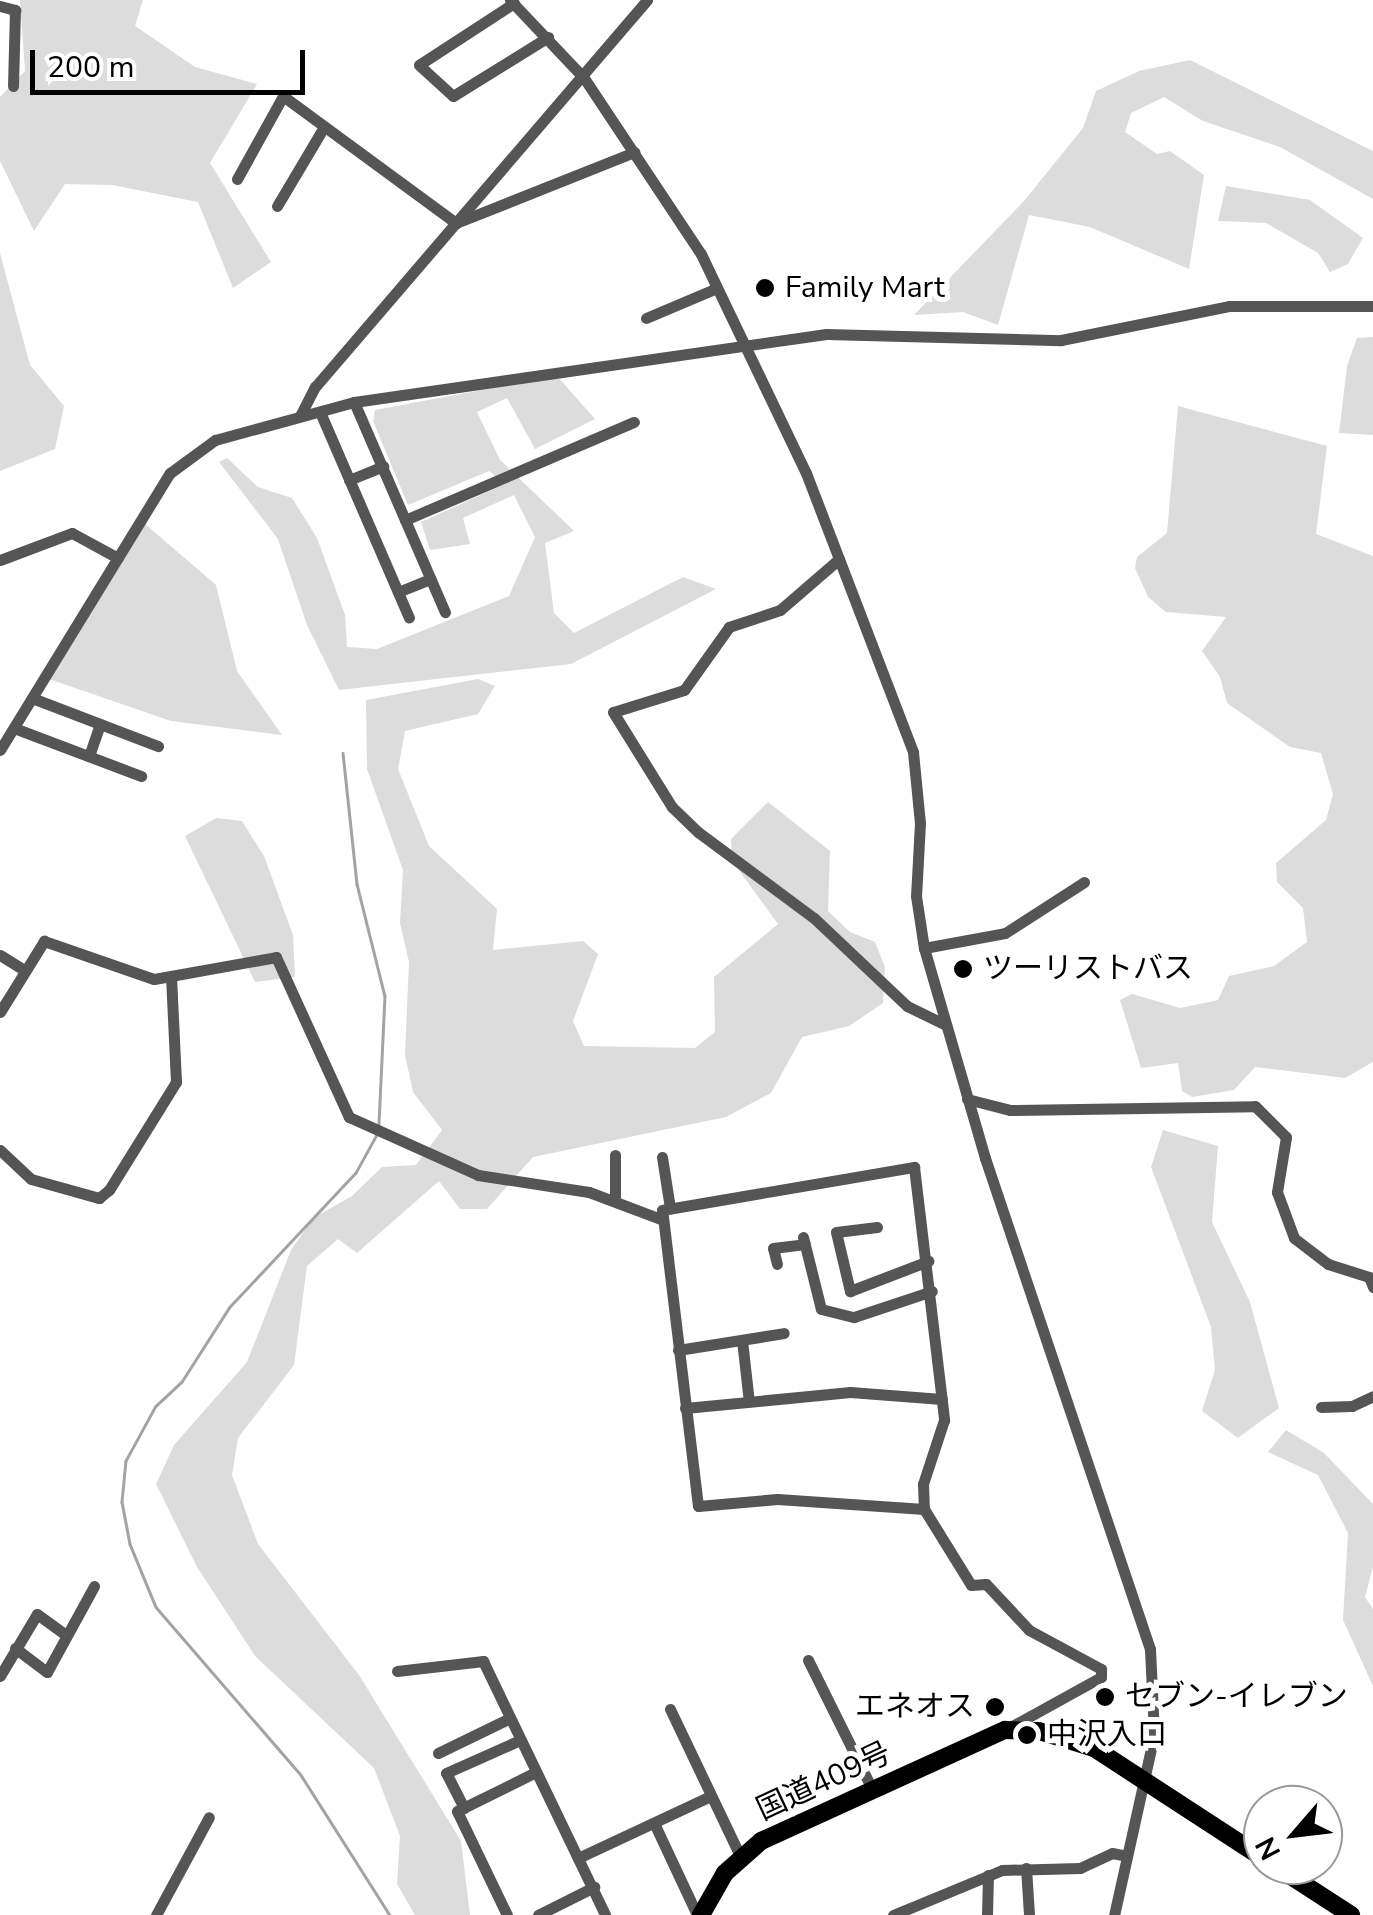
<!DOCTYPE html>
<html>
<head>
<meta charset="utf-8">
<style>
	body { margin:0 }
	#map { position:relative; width:1373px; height:1915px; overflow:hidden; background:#fff; font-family:"Nunito Sans","Noto Sans JP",sans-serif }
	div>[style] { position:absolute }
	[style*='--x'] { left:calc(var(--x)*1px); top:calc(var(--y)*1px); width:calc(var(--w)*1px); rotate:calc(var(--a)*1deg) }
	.green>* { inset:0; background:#dcdcdc }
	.stream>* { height:2.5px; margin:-1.25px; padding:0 1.25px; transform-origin:1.25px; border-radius:1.25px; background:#a3a3a3 }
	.minor>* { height:11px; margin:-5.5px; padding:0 5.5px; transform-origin:5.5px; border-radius:5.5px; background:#555 }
	.highway>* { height:18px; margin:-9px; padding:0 9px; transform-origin:9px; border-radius:9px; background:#000 }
	.dots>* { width:28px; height:28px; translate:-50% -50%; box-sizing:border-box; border:5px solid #fff; border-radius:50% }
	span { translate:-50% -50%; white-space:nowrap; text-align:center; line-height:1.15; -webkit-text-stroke:10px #fff; paint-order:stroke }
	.poi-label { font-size:30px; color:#000 }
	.left { translate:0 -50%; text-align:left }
	.right { translate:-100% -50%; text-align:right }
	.street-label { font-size:30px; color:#000 }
	.north { position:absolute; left:1243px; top:1785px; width:100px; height:100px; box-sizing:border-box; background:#fff; border:2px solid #999; border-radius:50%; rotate:242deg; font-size:28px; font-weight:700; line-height:40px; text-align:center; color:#000 }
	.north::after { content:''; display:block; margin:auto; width:35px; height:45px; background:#000; clip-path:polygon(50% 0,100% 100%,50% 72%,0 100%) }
	.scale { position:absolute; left:30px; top:50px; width:275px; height:45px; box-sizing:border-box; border:5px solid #000; border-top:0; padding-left:12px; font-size:30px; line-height:35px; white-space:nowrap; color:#000; -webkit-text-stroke:8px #fff; paint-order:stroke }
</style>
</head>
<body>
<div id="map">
	<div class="green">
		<i style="clip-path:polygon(20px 0,143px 0,135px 26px,195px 67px,257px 84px,210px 163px,271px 262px,233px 288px,198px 202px,112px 185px,65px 184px,34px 231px,0 161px,0 97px,25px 71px)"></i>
		<i style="clip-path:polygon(1190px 60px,1373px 151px,1373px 199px,1280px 147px,1203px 121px,1164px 97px,1131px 113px,1125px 132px,1157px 154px,1170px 151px,1204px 175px,1189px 269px,1090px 227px,1029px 215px,998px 325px,963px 312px,914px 315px,1024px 201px,1083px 128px,1096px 91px,1139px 71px)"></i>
		<i style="clip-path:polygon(1226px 186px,1310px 200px,1363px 238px,1348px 264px,1330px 272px,1318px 253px,1266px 223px,1218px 221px)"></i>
		<i style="clip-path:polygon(0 253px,30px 365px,64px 406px,55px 449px,0 471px)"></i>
		<i style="clip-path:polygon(1373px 337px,1373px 435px,1339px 433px,1347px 366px,1357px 338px)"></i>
		<i style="clip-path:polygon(557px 376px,595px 419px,535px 449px,507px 398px,477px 412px,500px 460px,574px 531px,545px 543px,554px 613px,574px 633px,683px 577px,716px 589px,571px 664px,339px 690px,307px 625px,278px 539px,219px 462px,227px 458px,258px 487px,292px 498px,317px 538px,345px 615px,347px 647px,377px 649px,509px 596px,535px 537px,514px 495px,463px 518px,470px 544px,430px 550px,421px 522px,505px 484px,489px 471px,408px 505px,373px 421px,375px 410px)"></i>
		<i style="clip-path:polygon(1178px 406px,1327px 446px,1316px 534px,1373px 556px,1373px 1062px,1345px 1078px,1255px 1067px,1234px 1090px,1192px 1097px,1182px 1091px,1178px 1063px,1141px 1068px,1120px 1000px,1132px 994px,1180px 1008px,1218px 1000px,1229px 976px,1274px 966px,1307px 942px,1303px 908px,1277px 882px,1276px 863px,1326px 820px,1333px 794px,1321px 753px,1290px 747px,1227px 703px,1220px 677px,1202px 651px,1226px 617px,1166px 612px,1148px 597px,1135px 568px,1137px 557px,1167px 533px)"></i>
		<i style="clip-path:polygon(144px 523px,216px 585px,237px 671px,282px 735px,171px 721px,46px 678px)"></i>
		<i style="clip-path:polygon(478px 679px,495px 686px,478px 714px,405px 731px,398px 769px,429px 846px,497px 909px,493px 950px,583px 941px,598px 954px,573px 1021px,584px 1046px,695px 1048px,715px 1032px,714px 977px,778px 924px,732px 861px,731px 839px,768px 802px,830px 851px,828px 911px,850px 932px,875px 942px,885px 967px,883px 1003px,849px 1026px,802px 1037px,771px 1093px,726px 1117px,533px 1157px,487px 1209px,460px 1209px,439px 1181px,357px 1253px,338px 1239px,307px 1266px,294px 1365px,238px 1438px,232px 1475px,258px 1544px,359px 1675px,461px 1841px,470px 1915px,415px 1915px,397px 1884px,400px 1836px,374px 1768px,255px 1656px,197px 1567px,156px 1484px,174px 1445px,247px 1362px,291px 1250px,313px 1218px,352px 1196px,382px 1167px,416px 1165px,442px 1130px,413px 1092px,405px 1055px,409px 962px,400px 923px,403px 870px,367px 769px,366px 700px)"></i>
		<i style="clip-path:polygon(216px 818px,242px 821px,264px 856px,293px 935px,295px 977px,255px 982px,185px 836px)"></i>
		<i style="clip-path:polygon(1163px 1130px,1218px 1146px,1212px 1222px,1250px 1302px,1279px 1408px,1238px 1438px,1202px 1411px,1215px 1370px,1211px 1327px,1151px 1167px)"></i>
		<i style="clip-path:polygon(1286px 1430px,1324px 1453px,1373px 1504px,1373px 1567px,1365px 1597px,1373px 1609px,1373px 1686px,1343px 1620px,1348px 1533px,1318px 1475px,1268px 1452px)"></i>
	</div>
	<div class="stream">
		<i style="--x:343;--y:753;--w:132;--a:83.9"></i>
		<i style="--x:357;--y:884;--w:115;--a:76"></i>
		<i style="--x:385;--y:996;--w:129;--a:92.7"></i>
		<i style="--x:378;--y:1133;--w:46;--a:118.8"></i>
		<i style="--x:356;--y:1173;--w:184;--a:133.2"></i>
		<i style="--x:230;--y:1307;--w:89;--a:122.6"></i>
		<i style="--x:182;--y:1382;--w:35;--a:137"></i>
		<i style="--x:156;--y:1406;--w:63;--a:118.6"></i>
		<i style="--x:126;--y:1461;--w:41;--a:95.6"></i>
		<i style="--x:122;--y:1502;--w:43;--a:79.2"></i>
		<i style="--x:130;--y:1544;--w:68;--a:67.6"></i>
		<i style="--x:156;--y:1607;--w:222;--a:49.2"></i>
		<i style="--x:301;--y:1775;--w:166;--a:57.6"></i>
	</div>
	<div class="minor">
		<i style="--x:510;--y:0;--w:108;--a:46.5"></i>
		<i style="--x:584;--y:78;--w:211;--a:56.4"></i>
		<i style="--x:701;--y:254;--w:243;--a:64.4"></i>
		<i style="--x:806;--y:473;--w:299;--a:69"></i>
		<i style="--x:913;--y:752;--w:71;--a:84.4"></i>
		<i style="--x:920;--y:823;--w:73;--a:93.1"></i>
		<i style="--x:916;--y:896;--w:53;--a:81.3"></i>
		<i style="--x:924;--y:948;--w:219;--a:73.8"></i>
		<i style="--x:985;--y:1158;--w:518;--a:71.43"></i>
		<i style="--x:1150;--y:1649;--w:86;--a:87.3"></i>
		<i style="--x:1154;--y:1735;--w:184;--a:102.5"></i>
		<i style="--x:514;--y:3;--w:113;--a:146.9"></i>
		<i style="--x:419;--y:65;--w:46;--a:42.4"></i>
		<i style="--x:453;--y:96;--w:112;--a:-31.8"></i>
		<i style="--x:0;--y:6;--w:16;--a:15"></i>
		<i style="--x:15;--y:10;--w:76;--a:91.5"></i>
		<i style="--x:237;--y:179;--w:95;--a:-61"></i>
		<i style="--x:283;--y:96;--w:215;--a:36.3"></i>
		<i style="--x:456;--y:223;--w:192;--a:-21.7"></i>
		<i style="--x:277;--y:206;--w:92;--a:-59.3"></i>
		<i style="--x:646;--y:318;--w:77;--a:-22.9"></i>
		<i style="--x:354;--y:402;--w:229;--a:66.6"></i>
		<i style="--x:320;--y:412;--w:224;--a:66.6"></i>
		<i style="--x:300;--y:416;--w:33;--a:-63"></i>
		<i style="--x:315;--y:387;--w:510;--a:-49.37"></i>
		<i style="--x:349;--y:480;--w:37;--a:-22"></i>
		<i style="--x:405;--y:520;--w:249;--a:-23.2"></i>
		<i style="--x:839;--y:559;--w:78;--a:139.2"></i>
		<i style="--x:780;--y:610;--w:54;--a:161.6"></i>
		<i style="--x:729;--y:627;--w:77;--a:125.5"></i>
		<i style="--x:684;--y:690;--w:74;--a:162.8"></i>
		<i style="--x:613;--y:712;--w:112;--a:58.2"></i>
		<i style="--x:672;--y:807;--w:36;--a:44"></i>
		<i style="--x:698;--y:832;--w:144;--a:36.6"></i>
		<i style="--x:814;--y:918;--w:128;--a:43.4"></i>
		<i style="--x:907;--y:1006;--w:43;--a:26"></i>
		<i style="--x:0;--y:560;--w:77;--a:-20.6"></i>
		<i style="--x:72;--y:533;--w:52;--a:28.5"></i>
		<i style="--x:398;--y:592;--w:35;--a:-22"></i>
		<i style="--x:32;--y:698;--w:135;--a:20.9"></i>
		<i style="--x:14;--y:728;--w:136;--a:20.7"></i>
		<i style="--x:0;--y:750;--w:325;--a:-58.5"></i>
		<i style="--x:170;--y:473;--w:56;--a:-36.3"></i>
		<i style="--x:215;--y:440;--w:144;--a:-15.3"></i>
		<i style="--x:354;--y:402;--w:477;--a:-8.2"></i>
		<i style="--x:826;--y:334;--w:235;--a:1.5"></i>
		<i style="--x:1061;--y:340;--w:171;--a:-11.4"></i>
		<i style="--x:1229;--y:306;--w:144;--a:0"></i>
		<i style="--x:89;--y:756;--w:34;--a:-71"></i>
		<i style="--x:924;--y:948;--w:82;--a:-10.5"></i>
		<i style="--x:1005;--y:933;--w:94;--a:-32.8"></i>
		<i style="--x:0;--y:955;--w:26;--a:32"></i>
		<i style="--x:0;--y:1012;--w:84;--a:-58.2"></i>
		<i style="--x:44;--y:941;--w:116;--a:19.1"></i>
		<i style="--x:154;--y:979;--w:124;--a:-10.2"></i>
		<i style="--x:276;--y:957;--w:176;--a:65.5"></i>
		<i style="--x:349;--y:1117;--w:141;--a:24.2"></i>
		<i style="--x:478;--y:1175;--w:112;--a:8.7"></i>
		<i style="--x:589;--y:1192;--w:79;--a:20.7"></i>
		<i style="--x:967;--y:1099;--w:44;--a:14.3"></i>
		<i style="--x:1010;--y:1110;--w:245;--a:-0.9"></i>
		<i style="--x:1255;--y:1106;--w:44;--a:45"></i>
		<i style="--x:1286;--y:1137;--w:56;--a:99.3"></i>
		<i style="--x:1277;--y:1192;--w:49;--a:69.7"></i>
		<i style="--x:1294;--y:1238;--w:43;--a:37.4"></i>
		<i style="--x:1328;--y:1264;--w:43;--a:17.6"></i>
		<i style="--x:1369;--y:1277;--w:11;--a:68"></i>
		<i style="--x:0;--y:1150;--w:42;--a:43.1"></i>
		<i style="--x:31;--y:1179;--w:71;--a:15.6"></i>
		<i style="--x:99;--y:1198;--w:13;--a:-39"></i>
		<i style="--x:109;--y:1190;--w:127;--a:-58.2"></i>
		<i style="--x:176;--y:1082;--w:105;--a:-92.7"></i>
		<i style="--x:615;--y:1155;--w:44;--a:90"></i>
		<i style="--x:662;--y:1157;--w:52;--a:81.1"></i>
		<i style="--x:877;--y:1227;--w:41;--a:173"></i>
		<i style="--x:836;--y:1232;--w:61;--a:76.7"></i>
		<i style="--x:850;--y:1291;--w:84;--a:-21"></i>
		<i style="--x:803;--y:1237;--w:74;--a:76"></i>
		<i style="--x:821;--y:1309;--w:34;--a:14"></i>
		<i style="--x:854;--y:1317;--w:82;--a:-18.4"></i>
		<i style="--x:777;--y:1264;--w:16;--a:-104"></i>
		<i style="--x:773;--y:1248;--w:32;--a:-7"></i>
		<i style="--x:742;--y:1340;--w:62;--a:83.6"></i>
		<i style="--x:678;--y:1350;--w:107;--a:-9.1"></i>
		<i style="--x:1321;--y:1407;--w:31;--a:-2"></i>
		<i style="--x:1352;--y:1406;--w:23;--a:-25"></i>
		<i style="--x:685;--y:1408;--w:166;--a:-5.5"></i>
		<i style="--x:850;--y:1392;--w:92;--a:4.4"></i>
		<i style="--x:924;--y:1509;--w:147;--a:-176.1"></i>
		<i style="--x:777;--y:1499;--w:79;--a:174.9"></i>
		<i style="--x:698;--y:1506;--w:298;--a:-96.9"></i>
		<i style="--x:662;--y:1210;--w:256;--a:-9.7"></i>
		<i style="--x:914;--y:1167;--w:255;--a:83.2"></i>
		<i style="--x:944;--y:1420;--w:67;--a:108.2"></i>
		<i style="--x:923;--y:1484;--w:25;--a:88"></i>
		<i style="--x:924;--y:1509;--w:89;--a:58.3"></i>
		<i style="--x:971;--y:1585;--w:15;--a:-4"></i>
		<i style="--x:986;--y:1584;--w:63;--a:46.9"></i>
		<i style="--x:1029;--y:1630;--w:82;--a:28.4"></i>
		<i style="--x:1101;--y:1669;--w:8;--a:90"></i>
		<i style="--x:1101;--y:1677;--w:110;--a:151.1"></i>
		<i style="--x:15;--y:1648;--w:40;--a:37"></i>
		<i style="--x:47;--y:1672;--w:98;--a:-61.3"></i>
		<i style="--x:808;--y:1660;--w:144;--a:63.6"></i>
		<i style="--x:397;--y:1671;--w:87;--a:-6.6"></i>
		<i style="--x:483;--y:1661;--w:282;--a:64.3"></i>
		<i style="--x:0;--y:1676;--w:72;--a:-59.2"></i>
		<i style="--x:37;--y:1614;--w:34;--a:36"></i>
		<i style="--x:670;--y:1709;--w:163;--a:64.5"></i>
		<i style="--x:438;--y:1753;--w:80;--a:-25.9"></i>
		<i style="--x:464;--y:1808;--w:39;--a:-117"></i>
		<i style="--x:446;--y:1773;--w:81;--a:-24"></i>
		<i style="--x:654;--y:1823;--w:102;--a:64.9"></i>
		<i style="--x:578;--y:1858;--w:144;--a:-25.1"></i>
		<i style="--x:1026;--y:1868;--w:47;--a:86.3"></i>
		<i style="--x:156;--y:1915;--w:111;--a:-61.6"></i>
		<i style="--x:507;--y:1915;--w:115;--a:-115.7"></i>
		<i style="--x:457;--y:1811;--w:88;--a:-26.3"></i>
		<i style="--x:538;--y:1915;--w:63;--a:-26.6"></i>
		<i style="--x:893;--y:1915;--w:118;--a:-22.4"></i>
		<i style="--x:1002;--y:1870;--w:78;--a:-1.5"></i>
		<i style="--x:1080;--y:1868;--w:35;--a:-25"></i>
		<i style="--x:1112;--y:1853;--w:15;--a:11"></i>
		<i style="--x:987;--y:1915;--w:40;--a:-88.6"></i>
	</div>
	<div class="highway">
		<i style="--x:1274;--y:1865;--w:92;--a:33"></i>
		<i style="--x:701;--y:1915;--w:48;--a:-60.3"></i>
		<i style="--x:725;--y:1873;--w:48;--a:-41.6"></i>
		<i style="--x:761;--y:1841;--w:268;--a:-24.5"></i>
		<i style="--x:1005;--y:1730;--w:34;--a:2"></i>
		<i style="--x:1039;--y:1731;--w:58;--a:17.2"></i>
		<i style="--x:1094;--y:1748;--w:202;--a:33.1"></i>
	</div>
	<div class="dots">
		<i style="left:765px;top:288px;background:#000"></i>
		<i style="left:963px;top:969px;background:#000"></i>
		<i style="left:1105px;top:1697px;background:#000"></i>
		<i style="left:995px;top:1707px;background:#000"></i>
		<i style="left:1027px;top:1735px;background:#000"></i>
	</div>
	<div class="poi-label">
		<span class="left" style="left:785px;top:288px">Family Mart</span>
		<span class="left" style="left:983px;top:969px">ツーリストバス</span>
		<span class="left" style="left:1125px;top:1697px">セブン-イレブン</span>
		<span class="right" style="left:975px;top:1707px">エネオス</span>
		<span class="left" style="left:1047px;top:1735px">中沢入口</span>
	</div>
	<div class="street-label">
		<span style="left:824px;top:1782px;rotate:-25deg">国道409号</span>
	</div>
	<div class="north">N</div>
	<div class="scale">200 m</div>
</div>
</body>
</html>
